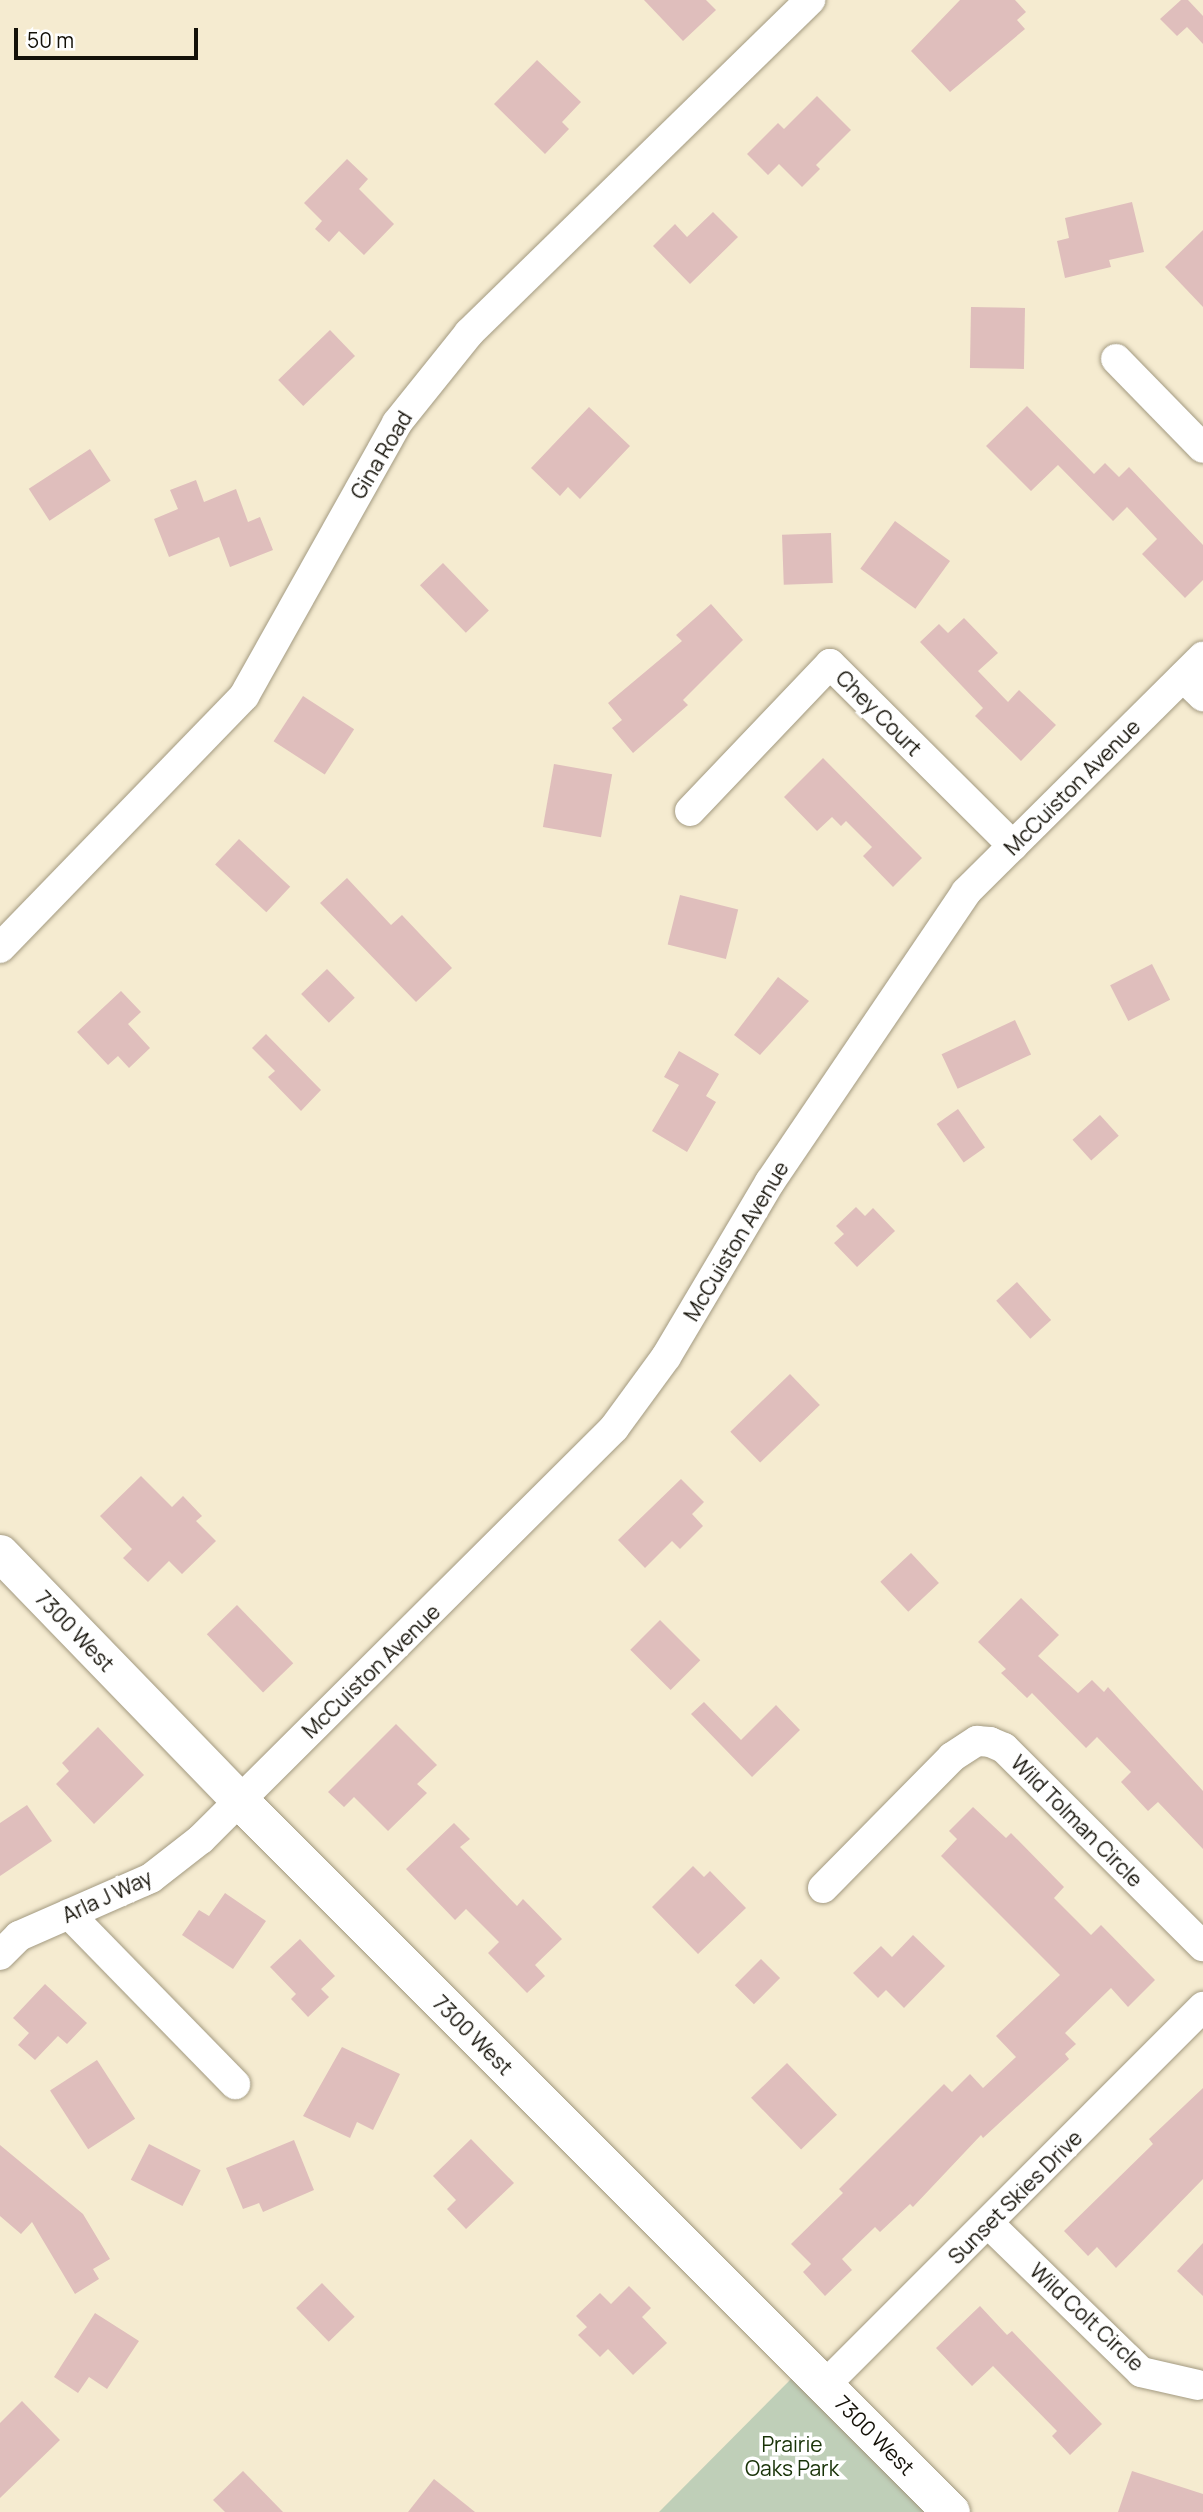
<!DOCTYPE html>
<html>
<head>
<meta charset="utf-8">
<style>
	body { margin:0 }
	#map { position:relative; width:1203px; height:2512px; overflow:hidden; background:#f5ebd0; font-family:Manrope,sans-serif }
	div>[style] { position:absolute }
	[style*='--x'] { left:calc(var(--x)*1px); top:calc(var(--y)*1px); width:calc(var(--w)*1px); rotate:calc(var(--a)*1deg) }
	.green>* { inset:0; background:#bfcfb8 }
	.building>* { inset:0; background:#dfbebc; transform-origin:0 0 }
	.roads { filter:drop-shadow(0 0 2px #a39a81) drop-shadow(0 0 2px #a39a81) }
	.minor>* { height:30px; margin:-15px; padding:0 15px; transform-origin:15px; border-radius:15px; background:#fff }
	.tertiary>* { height:37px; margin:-18.5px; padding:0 18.5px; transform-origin:18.5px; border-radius:18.5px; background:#fff }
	span { translate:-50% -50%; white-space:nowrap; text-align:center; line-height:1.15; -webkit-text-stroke:7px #fff; paint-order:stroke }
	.street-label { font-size:21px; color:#141108 }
	.park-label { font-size:21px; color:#183207 }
	.scale { position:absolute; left:14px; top:28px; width:184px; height:32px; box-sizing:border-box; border:4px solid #141108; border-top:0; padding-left:9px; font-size:21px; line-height:24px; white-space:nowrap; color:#141108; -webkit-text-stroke:5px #fff; paint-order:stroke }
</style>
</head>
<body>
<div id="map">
	<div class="green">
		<i style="clip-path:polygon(792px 2378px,927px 2512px,659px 2512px)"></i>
	</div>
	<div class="building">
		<i style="clip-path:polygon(644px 0,706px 0,716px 10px,683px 41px)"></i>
		<i style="clip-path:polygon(960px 0,1015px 0,1026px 12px,1017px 20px,1025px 29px,950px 92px,911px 51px)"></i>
		<i style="clip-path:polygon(1181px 0,1188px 0,1203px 16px,1203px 44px,1187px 27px,1177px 36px,1160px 19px)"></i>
		<i style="clip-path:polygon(537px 60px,581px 102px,562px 122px,569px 129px,545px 154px,494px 104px)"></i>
		<i style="clip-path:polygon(817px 96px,851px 130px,816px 165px,820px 169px,802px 187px,779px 164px,768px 175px,747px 154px,778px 123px,784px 129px)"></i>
		<i style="clip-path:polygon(347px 159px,368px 179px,359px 189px,394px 224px,364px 255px,339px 231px,329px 242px,315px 229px,322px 221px,304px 203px)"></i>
		<i style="clip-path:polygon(1132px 202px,1144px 252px,1109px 260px,1111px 267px,1065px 278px,1057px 241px,1069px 238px,1065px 218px)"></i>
		<i style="clip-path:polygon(713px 212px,738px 237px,690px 284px,653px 246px,675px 224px,687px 237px)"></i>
		<i style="clip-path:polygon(1203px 230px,1203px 307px,1165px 267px)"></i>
		<i style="left:971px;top:307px;width:54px;height:61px;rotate:1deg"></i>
		<i style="left:330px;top:330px;width:36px;height:72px;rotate:46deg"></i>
		<i style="clip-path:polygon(1027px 406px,1094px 474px,1105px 463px,1119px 477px,1129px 467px,1203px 545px,1203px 580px,1185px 598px,1142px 554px,1157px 539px,1127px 507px,1113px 521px,1058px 465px,1031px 491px,986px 446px)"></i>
		<i style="clip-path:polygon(589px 407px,630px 446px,580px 499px,568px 487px,560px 496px,531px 468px)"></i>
		<i style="left:90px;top:449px;width:38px;height:73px;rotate:57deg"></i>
		<i style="clip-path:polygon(196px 480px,204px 502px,236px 489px,248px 522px,260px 517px,273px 550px,230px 567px,219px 537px,169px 557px,154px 519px,178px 509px,170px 490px)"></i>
		<i style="left:895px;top:521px;width:68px;height:59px;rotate:36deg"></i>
		<i style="left:831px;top:533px;width:50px;height:49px;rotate:88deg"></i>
		<i style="left:443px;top:563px;width:66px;height:32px;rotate:46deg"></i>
		<i style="clip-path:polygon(711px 604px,743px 640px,683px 700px,688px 705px,633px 753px,612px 728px,622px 720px,608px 703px,682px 641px,676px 635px)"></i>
		<i style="clip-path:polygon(964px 618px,998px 653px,978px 671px,1008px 702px,1019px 690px,1056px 725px,1021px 761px,975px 716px,983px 708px,920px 642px,939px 624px,948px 633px)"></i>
		<i style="left:303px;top:696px;width:61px;height:54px;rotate:33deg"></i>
		<i style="clip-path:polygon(823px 758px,922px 858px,893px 887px,863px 856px,872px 847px,846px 821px,841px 826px,832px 817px,817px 831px,784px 797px)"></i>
		<i style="left:554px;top:764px;width:59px;height:64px;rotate:10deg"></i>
		<i style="left:239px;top:839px;width:70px;height:35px;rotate:43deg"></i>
		<i style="clip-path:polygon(347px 878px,391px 925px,402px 915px,452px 968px,416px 1002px,320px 903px)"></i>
		<i style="left:680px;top:895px;width:60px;height:51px;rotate:14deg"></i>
		<i style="left:1152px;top:964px;width:40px;height:47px;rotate:63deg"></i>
		<i style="left:327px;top:969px;width:40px;height:36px;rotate:46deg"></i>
		<i style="clip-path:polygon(778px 977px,809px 1001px,760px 1055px,734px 1035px)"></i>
		<i style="clip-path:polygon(121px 991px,141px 1012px,128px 1024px,150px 1048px,129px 1068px,118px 1056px,108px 1065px,77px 1032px)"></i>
		<i style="left:1015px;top:1020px;width:38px;height:81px;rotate:65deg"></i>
		<i style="clip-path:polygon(266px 1034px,321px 1090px,301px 1111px,268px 1077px,275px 1071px,252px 1048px)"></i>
		<i style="clip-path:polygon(679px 1051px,719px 1074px,706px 1096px,716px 1102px,687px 1152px,652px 1131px,679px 1085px,664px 1077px)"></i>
		<i style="left:958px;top:1109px;width:47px;height:26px;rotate:55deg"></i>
		<i style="left:1100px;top:1115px;width:28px;height:37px;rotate:48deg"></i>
		<i style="clip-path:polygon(856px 1207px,865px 1216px,873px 1208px,895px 1231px,857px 1267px,834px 1243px,844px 1234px,836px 1226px)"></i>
		<i style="left:1017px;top:1282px;width:51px;height:28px;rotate:48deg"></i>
		<i style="left:790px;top:1374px;width:43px;height:83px;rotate:46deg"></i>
		<i style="clip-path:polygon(141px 1476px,172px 1507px,183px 1496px,202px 1516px,196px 1521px,216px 1541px,182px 1574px,169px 1561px,148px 1582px,123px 1558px,132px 1549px,100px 1516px)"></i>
		<i style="clip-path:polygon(681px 1479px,704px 1502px,692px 1514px,703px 1526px,680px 1549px,672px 1541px,645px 1568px,618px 1540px)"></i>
		<i style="left:911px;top:1553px;width:41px;height:42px;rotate:47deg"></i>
		<i style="clip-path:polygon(1021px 1598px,1059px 1635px,1038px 1656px,1078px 1693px,1092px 1680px,1104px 1692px,1108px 1687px,1203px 1791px,1203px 1849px,1158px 1802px,1148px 1811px,1121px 1782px,1131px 1772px,1097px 1737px,1086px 1748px,1032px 1693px,1027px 1698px,1001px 1673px,1006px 1669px,978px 1642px)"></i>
		<i style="left:237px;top:1605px;width:81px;height:42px;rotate:46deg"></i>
		<i style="left:660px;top:1620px;width:57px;height:42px;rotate:45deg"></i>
		<i style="clip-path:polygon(704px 1702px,741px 1740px,776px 1705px,800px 1730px,752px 1777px,691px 1714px)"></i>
		<i style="clip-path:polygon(396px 1724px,437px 1765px,417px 1784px,427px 1793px,388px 1831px,354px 1797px,344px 1807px,328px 1792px)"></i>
		<i style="clip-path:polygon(98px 1727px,144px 1775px,94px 1824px,56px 1784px,69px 1771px,62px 1763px)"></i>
		<i style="clip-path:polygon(27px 1805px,52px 1841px,0 1876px,0 1823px)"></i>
		<i style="clip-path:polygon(973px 1807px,1006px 1838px,1011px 1833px,1064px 1887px,1054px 1898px,1091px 1935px,1101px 1925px,1155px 1980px,1128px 2007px,1111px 1988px,1065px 2033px,1076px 2044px,1065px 2054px,1069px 2059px,983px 2138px,981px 2135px,913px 2207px,910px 2204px,880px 2232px,875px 2227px,842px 2259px,852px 2270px,825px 2296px,803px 2272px,811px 2264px,791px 2244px,843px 2193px,839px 2189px,944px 2084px,952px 2092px,970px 2074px,983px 2088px,1016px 2057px,996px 2036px,1060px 1975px,941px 1856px,957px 1839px,949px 1831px)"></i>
		<i style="clip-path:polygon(454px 1823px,470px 1839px,460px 1847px,517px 1906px,523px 1899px,562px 1939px,535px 1965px,545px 1976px,527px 1993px,488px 1953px,499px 1942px,466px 1909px,455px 1920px,406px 1869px)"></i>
		<i style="clip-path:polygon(693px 1866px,704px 1877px,710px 1871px,746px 1908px,698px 1954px,652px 1907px)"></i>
		<i style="clip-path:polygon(225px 1893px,266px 1921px,233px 1969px,182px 1935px,199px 1910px,209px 1916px)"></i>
		<i style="clip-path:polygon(913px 1935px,945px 1966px,904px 2008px,886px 1990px,878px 1998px,853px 1973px,881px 1946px,892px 1957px)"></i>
		<i style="clip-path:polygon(300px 1939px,335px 1976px,321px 1989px,329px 1997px,308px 2017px,291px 1999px,296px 1994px,270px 1967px)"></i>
		<i style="left:761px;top:1959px;width:27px;height:37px;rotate:45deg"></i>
		<i style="clip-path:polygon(45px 1984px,87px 2023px,67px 2044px,58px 2036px,35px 2060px,18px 2045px,29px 2033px,13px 2018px)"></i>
		<i style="clip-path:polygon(342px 2047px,400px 2074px,373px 2130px,357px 2122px,350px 2138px,303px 2116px)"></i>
		<i style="left:97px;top:2060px;width:70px;height:56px;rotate:57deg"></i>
		<i style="left:787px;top:2063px;width:72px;height:50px;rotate:46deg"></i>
		<i style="clip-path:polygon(1203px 2088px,1203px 2179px,1116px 2268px,1097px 2247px,1088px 2256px,1064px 2231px,1153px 2144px,1149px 2139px)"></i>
		<i style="clip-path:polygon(471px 2139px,514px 2183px,466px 2229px,447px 2209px,456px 2200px,433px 2176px)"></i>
		<i style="clip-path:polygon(294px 2140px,314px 2190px,263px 2212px,259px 2203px,243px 2209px,226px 2168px)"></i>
		<i style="left:149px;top:2144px;width:58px;height:40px;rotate:27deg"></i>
		<i style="clip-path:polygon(0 2145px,83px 2214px,110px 2259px,93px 2269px,99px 2279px,75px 2294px,32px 2222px,21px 2234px,0 2216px)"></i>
		<i style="clip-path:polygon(1203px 2243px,1203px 2296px,1177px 2271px)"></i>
		<i style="left:322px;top:2283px;width:47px;height:36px;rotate:46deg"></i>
		<i style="clip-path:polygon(629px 2286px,651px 2308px,642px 2317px,667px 2343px,633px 2375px,608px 2349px,600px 2357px,578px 2335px,587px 2327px,576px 2316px,600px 2293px,611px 2304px)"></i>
		<i style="clip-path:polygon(980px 2306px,1007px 2335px,1012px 2331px,1102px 2424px,1070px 2455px,1052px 2436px,1057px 2431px,993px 2366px,972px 2386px,936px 2348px)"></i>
		<i style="clip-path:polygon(95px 2313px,139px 2341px,107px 2389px,89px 2377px,78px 2393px,54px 2377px)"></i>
		<i style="clip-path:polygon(22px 2401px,60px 2440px,0 2498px,0 2423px)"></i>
		<i style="clip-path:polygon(243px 2471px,283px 2512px,225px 2512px,213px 2500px)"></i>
		<i style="clip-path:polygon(1132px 2471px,1203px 2494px,1203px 2512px,1118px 2512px)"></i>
		<i style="clip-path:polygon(434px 2479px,475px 2512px,408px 2512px)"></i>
	</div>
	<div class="roads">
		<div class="minor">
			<i style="--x:1116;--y:359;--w:124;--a:45.7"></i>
			<i style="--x:1183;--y:677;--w:28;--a:44"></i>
			<i style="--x:690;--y:811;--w:203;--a:-46.4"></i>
			<i style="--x:830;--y:664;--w:258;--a:44.8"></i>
			<i style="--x:0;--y:948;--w:351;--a:-45.9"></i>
			<i style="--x:244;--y:696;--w:313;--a:-60.7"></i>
			<i style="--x:397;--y:423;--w:115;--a:-51.3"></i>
			<i style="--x:469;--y:333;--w:477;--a:-44.3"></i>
			<i style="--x:823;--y:1888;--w:184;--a:-45.4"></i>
			<i style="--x:952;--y:1757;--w:30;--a:-33"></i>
			<i style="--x:977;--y:1741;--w:13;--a:4"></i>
			<i style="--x:990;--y:1742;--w:15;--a:23"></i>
			<i style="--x:1004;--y:1748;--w:281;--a:44.9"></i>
			<i style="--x:69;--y:1914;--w:238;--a:45.7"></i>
			<i style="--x:0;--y:1955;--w:27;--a:-45"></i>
			<i style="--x:19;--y:1936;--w:144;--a:-23.7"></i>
			<i style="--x:151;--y:1878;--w:63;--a:-38"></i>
			<i style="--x:201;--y:1839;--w:583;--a:-44.86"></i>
			<i style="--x:614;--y:1428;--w:88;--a:-53.8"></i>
			<i style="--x:666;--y:1357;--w:204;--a:-59.3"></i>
			<i style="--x:770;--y:1182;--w:350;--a:-55.9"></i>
			<i style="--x:966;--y:892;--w:334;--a:-44.8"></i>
			<i style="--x:989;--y:2224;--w:212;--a:44.2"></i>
			<i style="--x:1141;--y:2372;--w:58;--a:12.8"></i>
			<i style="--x:825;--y:2385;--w:535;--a:-45"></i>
		</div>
		<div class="tertiary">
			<i style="--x:0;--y:1553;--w:344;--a:45.9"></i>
			<i style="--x:239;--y:1800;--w:1007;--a:45"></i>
		</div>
	</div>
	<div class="street-label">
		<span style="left:381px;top:455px;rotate:-59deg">Gina Road</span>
		<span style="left:879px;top:713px;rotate:45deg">Chey Court</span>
		<span style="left:1072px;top:787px;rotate:-45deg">McCuiston Avenue</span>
		<span style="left:736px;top:1241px;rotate:-59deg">McCuiston Avenue</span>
		<span style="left:75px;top:1631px;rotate:46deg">7300 West</span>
		<span style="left:371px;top:1671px;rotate:-44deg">McCuiston Avenue</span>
		<span style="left:1077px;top:1821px;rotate:45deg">Wild Tolman Circle</span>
		<span style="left:107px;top:1896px;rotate:-25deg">Arla J Way</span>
		<span style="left:473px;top:2035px;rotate:45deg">7300 West</span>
		<span style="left:1015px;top:2197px;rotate:-45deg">Sunset Skies Drive</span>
		<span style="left:1087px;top:2317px;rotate:43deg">Wild Colt Circle</span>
		<span style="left:875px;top:2435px;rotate:45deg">7300 West</span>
	</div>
	<div class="park-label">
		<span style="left:792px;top:2456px">Prairie<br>Oaks Park</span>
	</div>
	<div class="scale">50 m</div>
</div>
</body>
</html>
